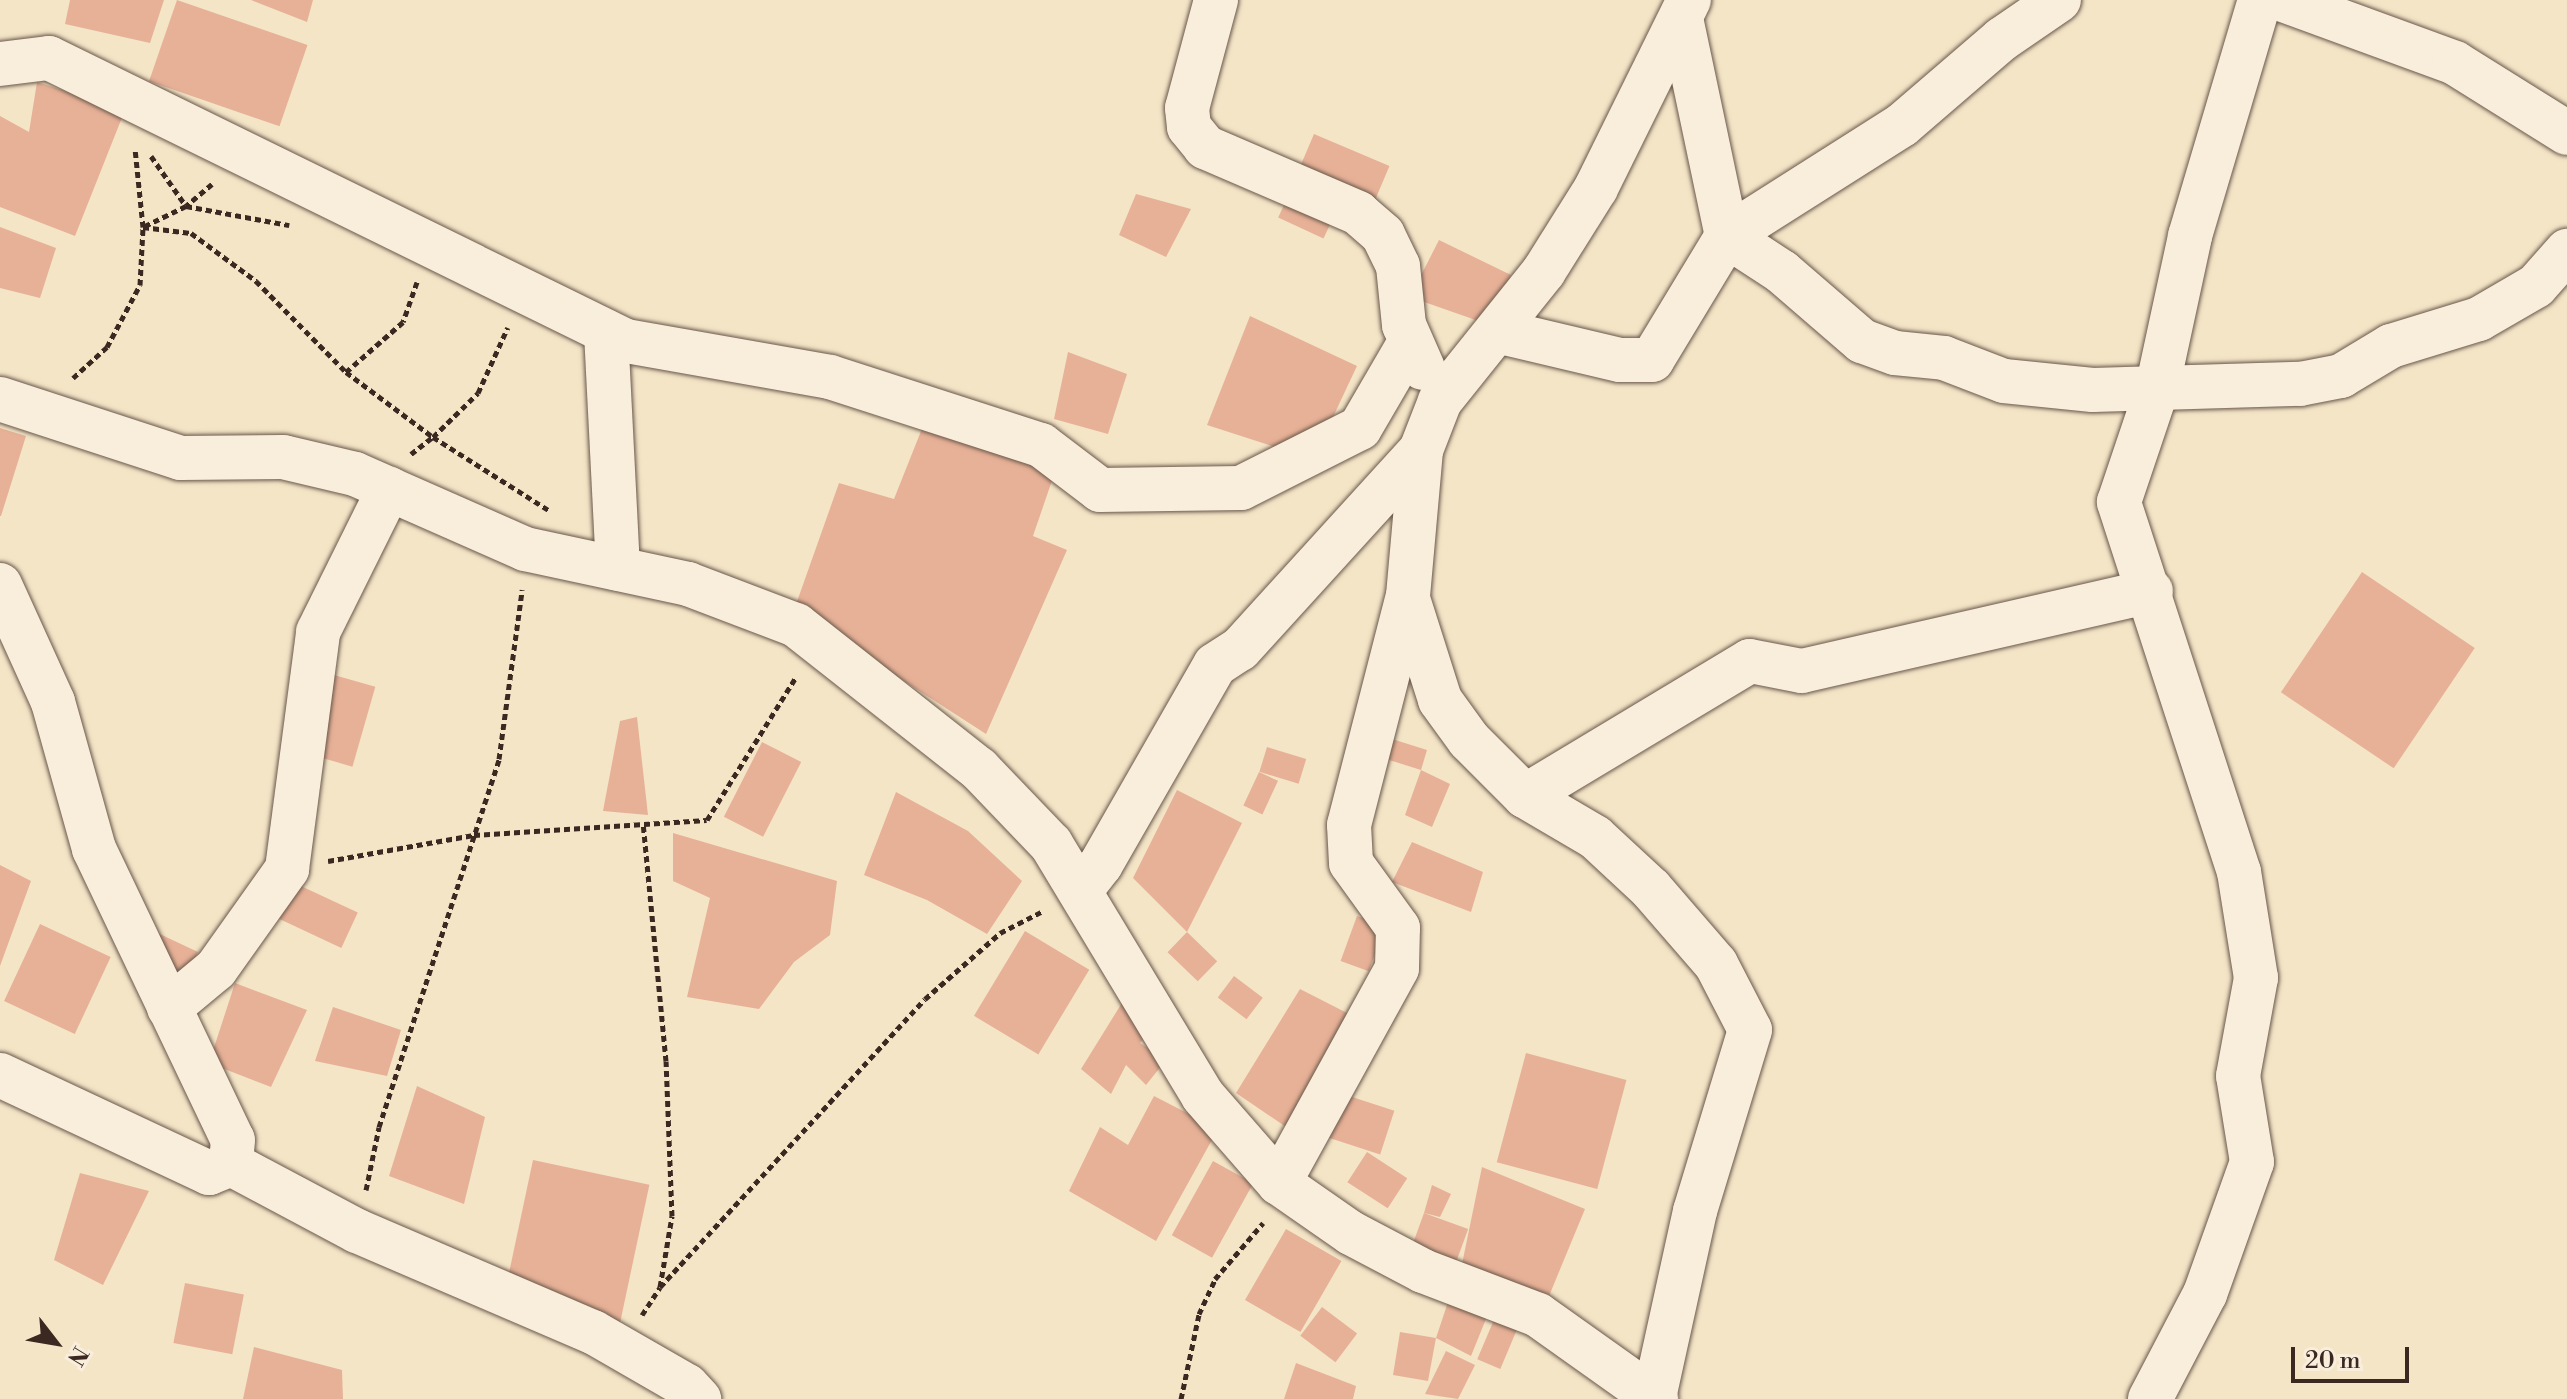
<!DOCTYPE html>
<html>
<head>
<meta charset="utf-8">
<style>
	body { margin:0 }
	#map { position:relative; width:2567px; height:1399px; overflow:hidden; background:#f4e5c7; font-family:"Libre Bodoni",serif }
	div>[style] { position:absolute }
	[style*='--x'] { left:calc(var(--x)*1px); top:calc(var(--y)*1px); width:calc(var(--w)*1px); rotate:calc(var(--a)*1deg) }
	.building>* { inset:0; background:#e7b197; transform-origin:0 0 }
	.path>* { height:5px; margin-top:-2.5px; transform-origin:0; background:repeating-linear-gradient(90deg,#3a2821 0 6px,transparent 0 10px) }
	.roads { filter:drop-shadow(0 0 2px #68574a) drop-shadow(0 0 2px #68574a) }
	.minor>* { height:44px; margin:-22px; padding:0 22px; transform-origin:22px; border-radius:22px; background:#f8eedb }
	span { translate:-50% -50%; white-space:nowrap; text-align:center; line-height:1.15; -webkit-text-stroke:7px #f8eedb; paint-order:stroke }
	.north { position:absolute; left:16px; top:1303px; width:80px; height:80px; -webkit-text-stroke:6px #f8eedb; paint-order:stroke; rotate:121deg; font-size:22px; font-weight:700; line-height:32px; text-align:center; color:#3a2821 }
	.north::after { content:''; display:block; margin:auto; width:28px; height:36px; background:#3a2821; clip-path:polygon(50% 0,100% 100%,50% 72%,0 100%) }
	.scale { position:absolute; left:2291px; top:1347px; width:118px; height:36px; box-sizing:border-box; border:4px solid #3a2821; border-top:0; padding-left:10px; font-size:24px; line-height:28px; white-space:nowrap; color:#3a2821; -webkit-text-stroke:6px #f8eedb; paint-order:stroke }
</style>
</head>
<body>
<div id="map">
	<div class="building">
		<i style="clip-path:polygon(70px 0,164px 0,150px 43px,65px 24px)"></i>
		<i style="left:177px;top:0;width:138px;height:86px;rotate:19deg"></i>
		<i style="clip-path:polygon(251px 0,313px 0,307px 22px)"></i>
		<i style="clip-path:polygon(37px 82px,125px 110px,75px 236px,0 207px,0 116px,29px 132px)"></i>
		<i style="left:1314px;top:134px;width:82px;height:50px;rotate:23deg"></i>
		<i style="left:1290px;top:192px;width:50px;height:28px;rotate:25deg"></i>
		<i style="clip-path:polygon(1136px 194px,1191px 209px,1166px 257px,1119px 235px)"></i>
		<i style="clip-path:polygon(0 227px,56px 248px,40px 298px,0 288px)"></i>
		<i style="clip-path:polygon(1439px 240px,1511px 275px,1487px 324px,1410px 297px)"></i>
		<i style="clip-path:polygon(1250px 316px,1357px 366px,1325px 434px,1281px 449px,1207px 425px)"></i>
		<i style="clip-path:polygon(1068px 352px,1127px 374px,1108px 434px,1054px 419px)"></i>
		<i style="clip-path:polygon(927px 416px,1057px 466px,1033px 536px,1067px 550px,986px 734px,794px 610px,839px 483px,894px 499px)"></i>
		<i style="clip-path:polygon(0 428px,26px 436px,1px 516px,0 516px)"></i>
		<i style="left:2362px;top:572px;width:136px;height:145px;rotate:34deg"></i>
		<i style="left:334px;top:675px;width:43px;height:83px;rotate:16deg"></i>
		<i style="clip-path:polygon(637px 717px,648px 815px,603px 811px,620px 721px)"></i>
		<i style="clip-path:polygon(1392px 739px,1427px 750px,1421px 770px,1450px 784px,1432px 827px,1405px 815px,1421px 770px,1386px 759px)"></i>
		<i style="left:762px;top:742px;width:44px;height:84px;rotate:27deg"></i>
		<i style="left:1267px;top:747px;width:41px;height:26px;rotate:17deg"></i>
		<i style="left:1259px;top:772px;width:21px;height:37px;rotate:25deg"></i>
		<i style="clip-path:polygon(1177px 790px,1242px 823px,1187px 932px,1133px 878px)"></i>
		<i style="clip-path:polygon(896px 792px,968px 831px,1022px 881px,987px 934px,927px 900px,864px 875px)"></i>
		<i style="clip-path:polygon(673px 833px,837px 881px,830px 935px,794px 962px,759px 1009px,687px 997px,710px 898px,673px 881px)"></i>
		<i style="clip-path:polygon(1412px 842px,1483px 872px,1471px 912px,1392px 882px)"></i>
		<i style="clip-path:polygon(0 865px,31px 881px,0 966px)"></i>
		<i style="left:288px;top:880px;width:77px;height:39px;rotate:25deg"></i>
		<i style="left:1357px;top:916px;width:30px;height:48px;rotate:20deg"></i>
		<i style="clip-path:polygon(130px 920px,198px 952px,183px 988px)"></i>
		<i style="left:40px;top:924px;width:78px;height:85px;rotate:25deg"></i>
		<i style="left:1025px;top:931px;width:75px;height:99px;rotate:31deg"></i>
		<i style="left:1187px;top:932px;width:42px;height:28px;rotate:44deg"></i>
		<i style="left:1234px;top:976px;width:36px;height:27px;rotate:37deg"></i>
		<i style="clip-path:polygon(235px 983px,307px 1010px,271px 1087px,209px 1063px)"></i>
		<i style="clip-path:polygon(1300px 989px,1349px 1014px,1289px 1129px,1236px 1093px)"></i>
		<i style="clip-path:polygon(1125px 998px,1159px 1022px,1140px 1043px,1166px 1060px,1146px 1085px,1126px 1065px,1111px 1094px,1081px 1069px)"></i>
		<i style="clip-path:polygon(333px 1007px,401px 1030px,387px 1076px,315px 1061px)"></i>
		<i style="left:1526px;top:1053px;width:104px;height:113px;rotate:15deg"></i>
		<i style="clip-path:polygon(417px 1086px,485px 1117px,464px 1204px,389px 1176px)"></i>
		<i style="left:1343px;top:1094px;width:54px;height:46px;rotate:18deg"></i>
		<i style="clip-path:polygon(1154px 1096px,1218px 1129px,1156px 1241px,1069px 1191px,1100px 1127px,1128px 1145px)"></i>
		<i style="left:1367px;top:1152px;width:48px;height:36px;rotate:33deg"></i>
		<i style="left:533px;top:1160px;width:119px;height:141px;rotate:12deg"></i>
		<i style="left:1213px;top:1161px;width:46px;height:85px;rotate:29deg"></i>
		<i style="clip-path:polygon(1482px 1167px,1585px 1209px,1549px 1296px,1461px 1269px)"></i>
		<i style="clip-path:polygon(80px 1173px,149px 1191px,103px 1285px,54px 1260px)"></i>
		<i style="clip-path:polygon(1432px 1185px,1451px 1194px,1440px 1217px,1424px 1213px)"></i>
		<i style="left:1424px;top:1213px;width:47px;height:42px;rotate:20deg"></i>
		<i style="left:1286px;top:1229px;width:64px;height:82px;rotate:30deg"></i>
		<i style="left:185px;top:1283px;width:60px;height:61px;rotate:11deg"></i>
		<i style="clip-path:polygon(1449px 1299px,1488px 1314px,1471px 1356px,1436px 1338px,1428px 1381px,1393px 1375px,1400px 1332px,1436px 1338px)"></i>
		<i style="left:1322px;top:1307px;width:44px;height:36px;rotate:37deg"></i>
		<i style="left:1496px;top:1315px;width:25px;height:48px;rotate:23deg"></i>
		<i style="clip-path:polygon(254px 1347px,342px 1370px,343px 1399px,243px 1399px)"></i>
		<i style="clip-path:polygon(1446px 1351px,1475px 1365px,1458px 1399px,1425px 1394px)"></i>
		<i style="clip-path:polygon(1296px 1363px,1356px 1386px,1353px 1399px,1284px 1399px)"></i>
	</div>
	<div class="path">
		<i style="--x:151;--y:156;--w:61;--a:55"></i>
		<i style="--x:186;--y:206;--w:105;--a:10.5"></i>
		<i style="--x:212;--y:184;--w:34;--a:140"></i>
		<i style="--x:186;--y:206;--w:48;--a:154"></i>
		<i style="--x:143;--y:227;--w:48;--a:7.1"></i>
		<i style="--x:191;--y:233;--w:81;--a:36.4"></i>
		<i style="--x:256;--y:281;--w:128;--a:45.3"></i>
		<i style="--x:417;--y:282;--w:42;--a:109.3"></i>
		<i style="--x:403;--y:322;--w:76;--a:138.7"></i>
		<i style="--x:346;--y:372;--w:109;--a:36.8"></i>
		<i style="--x:433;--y:437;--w:63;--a:-44.4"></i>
		<i style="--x:478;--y:393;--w:72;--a:-65.6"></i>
		<i style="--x:73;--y:378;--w:46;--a:-42.4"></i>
		<i style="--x:107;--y:347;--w:70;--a:-62"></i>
		<i style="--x:140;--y:285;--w:58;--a:-87"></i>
		<i style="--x:143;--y:227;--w:79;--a:-95.8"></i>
		<i style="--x:411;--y:454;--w:28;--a:-38"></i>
		<i style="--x:433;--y:437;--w:138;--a:32.3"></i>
		<i style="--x:328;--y:861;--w:148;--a:-10.1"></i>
		<i style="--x:474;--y:835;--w:233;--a:-3.7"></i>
		<i style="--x:707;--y:820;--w:168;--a:-58.1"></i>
		<i style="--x:366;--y:1190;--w:64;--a:-78.3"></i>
		<i style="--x:379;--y:1127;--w:387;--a:-71.9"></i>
		<i style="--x:499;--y:759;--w:171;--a:-82.2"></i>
		<i style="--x:660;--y:1287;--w:391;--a:-47.4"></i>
		<i style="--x:925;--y:999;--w:100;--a:-41.3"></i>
		<i style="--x:1000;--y:933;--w:48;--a:-27.1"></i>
		<i style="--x:642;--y:1315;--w:33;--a:-57"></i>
		<i style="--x:660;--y:1287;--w:72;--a:-80.4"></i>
		<i style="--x:672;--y:1216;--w:155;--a:-92.2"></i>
		<i style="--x:666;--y:1061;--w:238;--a:-95.5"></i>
		<i style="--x:1181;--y:1399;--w:87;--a:-78"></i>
		<i style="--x:1199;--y:1314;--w:38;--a:-65"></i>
		<i style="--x:1215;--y:1279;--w:74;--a:-49.4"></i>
	</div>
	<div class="roads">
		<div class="minor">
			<i style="--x:1216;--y:0;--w:112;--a:105"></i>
			<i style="--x:1187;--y:108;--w:19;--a:84"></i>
			<i style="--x:1189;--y:127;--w:26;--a:51"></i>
			<i style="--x:1205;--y:147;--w:167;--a:23.3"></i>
			<i style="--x:1358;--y:213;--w:33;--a:41"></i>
			<i style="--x:1383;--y:235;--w:34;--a:64"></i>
			<i style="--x:1398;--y:266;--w:59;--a:84.2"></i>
			<i style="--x:1404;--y:325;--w:47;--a:66.2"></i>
			<i style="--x:2283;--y:0;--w:183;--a:20.1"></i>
			<i style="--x:2455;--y:63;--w:132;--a:32"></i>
			<i style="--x:1681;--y:18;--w:223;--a:78.1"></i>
			<i style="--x:1727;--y:236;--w:66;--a:33.2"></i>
			<i style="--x:1782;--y:272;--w:106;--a:40.8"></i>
			<i style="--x:1862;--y:341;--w:35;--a:20"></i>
			<i style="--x:1895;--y:353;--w:49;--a:5.8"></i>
			<i style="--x:1944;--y:358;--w:64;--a:21"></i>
			<i style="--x:2004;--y:381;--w:89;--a:5.8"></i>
			<i style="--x:2093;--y:390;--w:207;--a:-1.7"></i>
			<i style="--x:2300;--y:384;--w:42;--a:-11"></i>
			<i style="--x:2341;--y:376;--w:58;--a:-31"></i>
			<i style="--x:2391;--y:346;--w:92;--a:-17.1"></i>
			<i style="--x:2479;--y:319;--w:66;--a:-30.1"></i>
			<i style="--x:2536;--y:286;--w:47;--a:-48.5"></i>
			<i style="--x:0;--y:64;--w:49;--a:-7"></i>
			<i style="--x:49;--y:58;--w:643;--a:26.13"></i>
			<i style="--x:626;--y:341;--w:207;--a:10"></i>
			<i style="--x:830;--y:377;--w:222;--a:17.9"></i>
			<i style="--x:1041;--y:445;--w:74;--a:37.3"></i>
			<i style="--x:1100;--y:490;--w:141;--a:-0.8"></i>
			<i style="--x:1241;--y:488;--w:133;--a:-26.8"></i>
			<i style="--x:1360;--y:428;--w:99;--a:-59.8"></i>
			<i style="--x:1497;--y:331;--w:126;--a:13.3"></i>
			<i style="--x:1620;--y:360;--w:32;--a:0"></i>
			<i style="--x:1652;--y:360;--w:145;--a:-58.8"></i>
			<i style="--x:1727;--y:236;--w:207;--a:-32.4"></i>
			<i style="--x:1902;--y:125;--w:132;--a:-40.7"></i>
			<i style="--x:2002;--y:39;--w:69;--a:-34.4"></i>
			<i style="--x:606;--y:332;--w:237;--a:87.1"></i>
			<i style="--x:0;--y:399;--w:190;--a:18.1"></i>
			<i style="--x:181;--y:458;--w:102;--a:-0.6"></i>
			<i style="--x:283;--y:457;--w:74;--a:13.3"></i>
			<i style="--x:355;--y:474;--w:186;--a:23.8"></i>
			<i style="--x:525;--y:549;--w:167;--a:12.1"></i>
			<i style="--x:688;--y:584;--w:116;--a:20.8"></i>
			<i style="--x:796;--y:625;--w:233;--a:38.2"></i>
			<i style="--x:979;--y:769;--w:104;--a:46.2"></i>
			<i style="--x:1051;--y:844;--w:294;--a:58.9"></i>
			<i style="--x:1203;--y:1096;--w:116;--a:48.9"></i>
			<i style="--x:1279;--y:1183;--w:88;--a:34.8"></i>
			<i style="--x:1351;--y:1233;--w:81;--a:27.8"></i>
			<i style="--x:1423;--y:1271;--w:123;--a:20.9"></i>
			<i style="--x:1538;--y:1315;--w:145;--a:35.4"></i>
			<i style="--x:0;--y:585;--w:128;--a:65.6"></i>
			<i style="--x:53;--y:702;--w:153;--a:74.4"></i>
			<i style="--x:94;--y:849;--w:322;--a:64.5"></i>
			<i style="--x:233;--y:1140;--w:24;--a:95"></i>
			<i style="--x:1409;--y:602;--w:103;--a:72.4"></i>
			<i style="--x:1440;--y:700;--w:49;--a:54.1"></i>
			<i style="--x:1469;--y:740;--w:79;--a:45"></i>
			<i style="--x:1525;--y:796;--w:81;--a:30.4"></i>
			<i style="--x:1595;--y:837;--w:76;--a:42.9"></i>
			<i style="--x:1651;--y:889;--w:99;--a:49.1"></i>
			<i style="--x:1716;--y:964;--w:74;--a:62.7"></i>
			<i style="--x:1750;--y:1030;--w:189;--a:106.9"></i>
			<i style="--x:1695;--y:1211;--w:190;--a:102.4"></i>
			<i style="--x:1525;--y:796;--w:262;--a:-31"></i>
			<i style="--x:1750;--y:661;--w:53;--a:10.9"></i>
			<i style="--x:1802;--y:671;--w:358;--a:-12.9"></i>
			<i style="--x:1080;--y:891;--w:34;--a:-52"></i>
			<i style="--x:1101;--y:864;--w:229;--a:-60.2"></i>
			<i style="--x:1215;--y:665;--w:30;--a:-33"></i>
			<i style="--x:1240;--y:649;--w:269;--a:-47.7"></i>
			<i style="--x:169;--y:1008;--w:61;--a:-39.7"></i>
			<i style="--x:216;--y:969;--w:123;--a:-54.6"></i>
			<i style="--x:287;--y:869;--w:239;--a:-82.5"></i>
			<i style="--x:318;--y:632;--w:160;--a:-63.6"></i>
			<i style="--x:0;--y:1075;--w:231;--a:25.1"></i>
			<i style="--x:209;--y:1173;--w:24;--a:-22"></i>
			<i style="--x:231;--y:1164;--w:143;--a:28"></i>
			<i style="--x:357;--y:1231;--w:257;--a:23.2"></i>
			<i style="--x:593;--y:1332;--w:108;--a:29.9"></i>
			<i style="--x:687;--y:1386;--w:18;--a:47"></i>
			<i style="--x:1279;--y:1183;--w:245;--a:-61.2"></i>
			<i style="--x:1397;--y:968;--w:40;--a:-88.6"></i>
			<i style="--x:1398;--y:928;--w:80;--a:-125.9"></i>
			<i style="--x:1351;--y:863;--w:38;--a:-93"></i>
			<i style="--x:1349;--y:825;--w:236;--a:-75.6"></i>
			<i style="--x:1408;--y:596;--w:147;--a:-84.9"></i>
			<i style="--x:1421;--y:450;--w:53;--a:-68.8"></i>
			<i style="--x:1440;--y:401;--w:166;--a:-51.3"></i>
			<i style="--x:1544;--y:271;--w:98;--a:-57.9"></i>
			<i style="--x:1596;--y:188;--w:210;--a:-63.7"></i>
			<i style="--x:2150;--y:1399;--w:119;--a:-62.4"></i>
			<i style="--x:2205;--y:1294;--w:140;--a:-70.4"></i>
			<i style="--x:2252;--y:1162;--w:87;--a:-99.2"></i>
			<i style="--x:2238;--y:1076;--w:100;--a:-79.6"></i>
			<i style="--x:2256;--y:978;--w:107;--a:-99.1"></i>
			<i style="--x:2239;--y:872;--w:389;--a:-108"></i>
			<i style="--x:2119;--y:502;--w:119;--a:-71.4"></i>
			<i style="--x:2157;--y:389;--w:157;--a:-77.8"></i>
			<i style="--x:2190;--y:236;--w:246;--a:-73.5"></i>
		</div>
	</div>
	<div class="north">N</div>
	<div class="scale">20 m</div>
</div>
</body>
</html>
